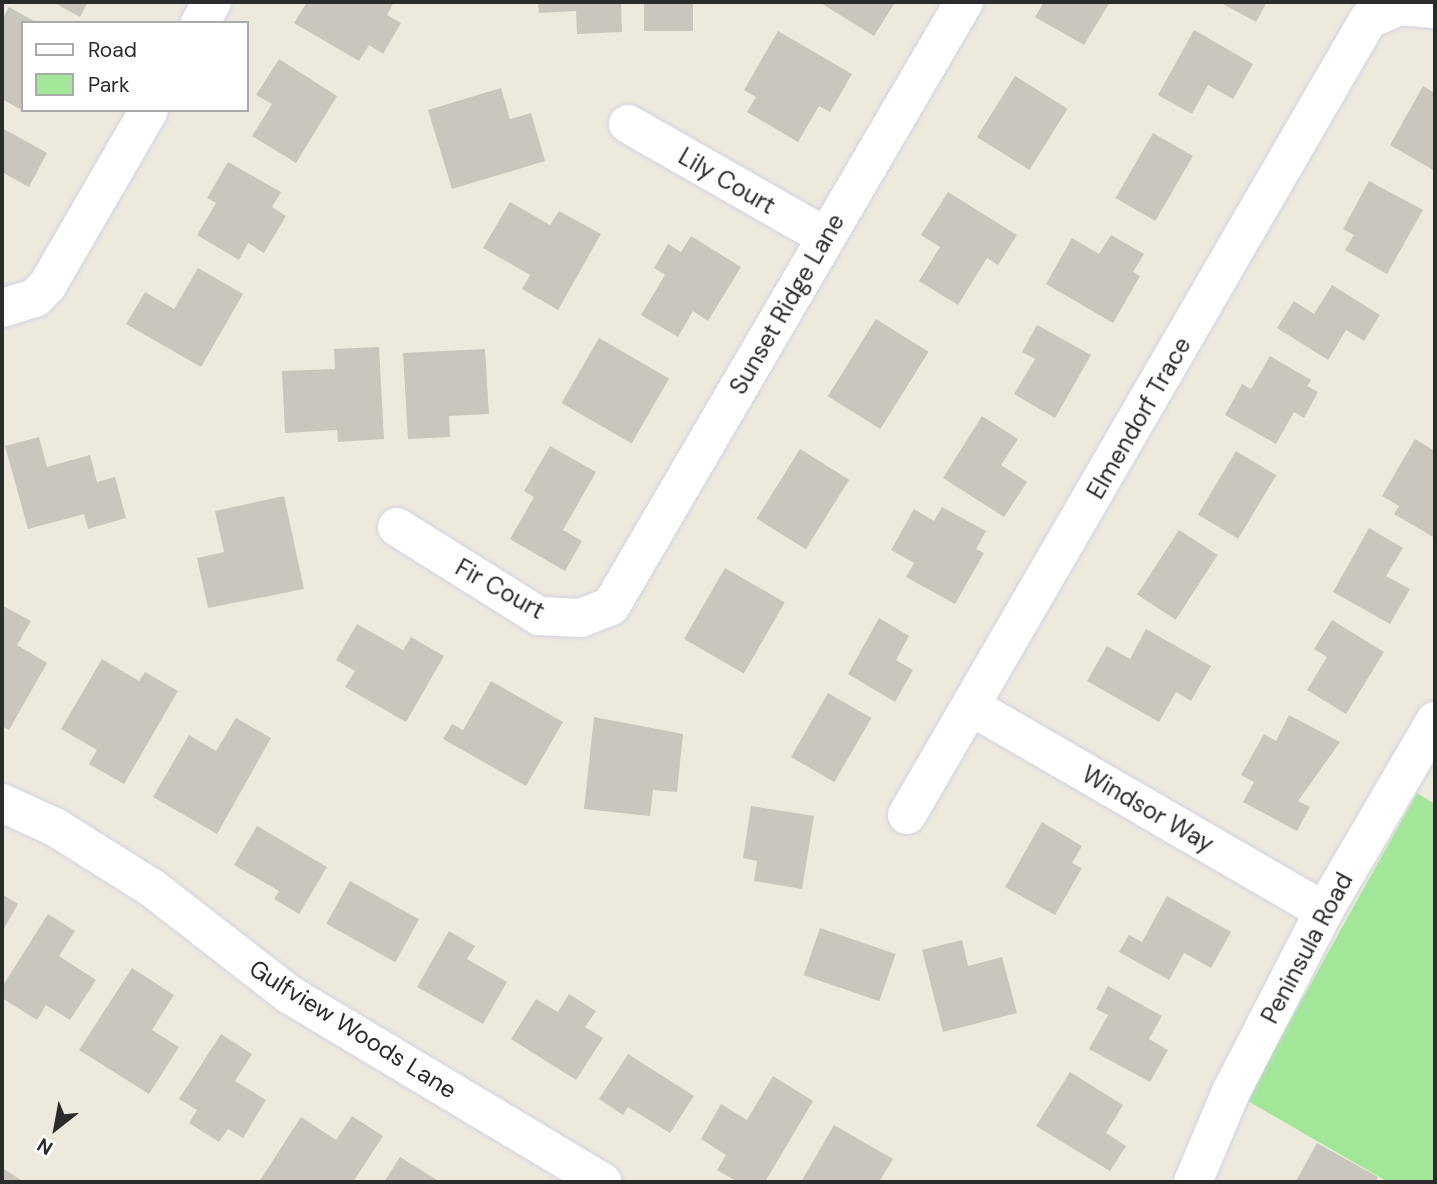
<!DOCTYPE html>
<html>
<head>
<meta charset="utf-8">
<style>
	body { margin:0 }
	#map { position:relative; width:1437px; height:1184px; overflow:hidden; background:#edeadd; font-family:"DM Sans",sans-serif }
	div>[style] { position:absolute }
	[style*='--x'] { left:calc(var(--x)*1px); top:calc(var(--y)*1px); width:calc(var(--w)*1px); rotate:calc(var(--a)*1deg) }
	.green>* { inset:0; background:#a3e599 }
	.building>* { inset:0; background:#c9c6bd; transform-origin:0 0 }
	.roads { filter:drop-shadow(0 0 2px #d3d2e4) drop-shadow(0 0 2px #d3d2e4) }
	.minor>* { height:38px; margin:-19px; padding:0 19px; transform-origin:19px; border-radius:19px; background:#fff }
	span { translate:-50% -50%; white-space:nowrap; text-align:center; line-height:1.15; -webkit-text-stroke:6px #fff; paint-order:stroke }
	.street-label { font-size:24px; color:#2b2b2b }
	.frame { position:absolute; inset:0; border:4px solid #2b2b2b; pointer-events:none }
	.legend { position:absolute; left:21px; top:21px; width:228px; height:91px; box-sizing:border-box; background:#fff; border:2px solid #aaa; margin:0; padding:9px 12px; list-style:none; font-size:21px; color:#2b2b2b }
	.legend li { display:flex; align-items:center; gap:14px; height:35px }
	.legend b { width:35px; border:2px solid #aaa }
	.north { position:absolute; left:21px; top:1093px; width:70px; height:70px; -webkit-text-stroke:5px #fff; paint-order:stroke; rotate:211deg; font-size:19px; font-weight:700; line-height:28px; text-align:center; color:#2b2b2b }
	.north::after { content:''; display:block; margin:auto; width:24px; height:32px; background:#2b2b2b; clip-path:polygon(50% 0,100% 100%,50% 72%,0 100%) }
</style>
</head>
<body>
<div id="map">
	<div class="green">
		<i style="clip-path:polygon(1417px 793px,1435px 804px,1435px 1182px,1388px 1182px,1246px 1100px)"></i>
	</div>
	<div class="building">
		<i style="clip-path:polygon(53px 2px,88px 2px,80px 17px)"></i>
		<i style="clip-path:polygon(307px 2px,394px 2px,387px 15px,401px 23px,383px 54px,369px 45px,359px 61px,294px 23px)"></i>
		<i style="clip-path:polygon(538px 2px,621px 2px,622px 32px,577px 34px,576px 11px,539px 13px)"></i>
		<i style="left:644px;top:2px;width:49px;height:29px"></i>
		<i style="clip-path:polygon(819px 2px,891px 2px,894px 4px,874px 36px)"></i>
		<i style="clip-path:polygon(1044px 2px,1110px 2px,1084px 45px,1035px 17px)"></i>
		<i style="clip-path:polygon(1219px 2px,1267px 2px,1256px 22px)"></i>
		<i style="clip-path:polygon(9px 7px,37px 23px,23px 23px,23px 111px,2px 99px,2px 20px)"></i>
		<i style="clip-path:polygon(1194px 30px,1253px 64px,1233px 99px,1208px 85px,1192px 114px,1158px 95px)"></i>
		<i style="clip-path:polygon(778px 31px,852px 74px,830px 112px,819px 106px,798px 142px,747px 112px,756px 97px,744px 90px)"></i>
		<i style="clip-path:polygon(279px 59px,337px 96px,296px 163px,252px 136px,272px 104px,256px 95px)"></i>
		<i style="left:1015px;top:76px;width:62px;height:72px;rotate:32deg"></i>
		<i style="clip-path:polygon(1423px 86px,1435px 93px,1435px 171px,1390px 145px)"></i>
		<i style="clip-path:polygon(501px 88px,510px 119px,531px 113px,545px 161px,452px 189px,428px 110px)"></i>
		<i style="clip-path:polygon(2px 128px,47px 153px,29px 187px,2px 172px)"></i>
		<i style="left:1153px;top:133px;width:46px;height:75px;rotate:30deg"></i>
		<i style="clip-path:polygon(228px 162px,281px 192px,272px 207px,286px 216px,264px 253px,248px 243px,239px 260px,197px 235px,216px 203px,207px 198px)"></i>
		<i style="clip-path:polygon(1369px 181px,1423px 210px,1387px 274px,1345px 250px,1354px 235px,1343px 229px)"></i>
		<i style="clip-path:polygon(948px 192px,1017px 235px,998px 265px,987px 258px,958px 305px,919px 281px,940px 247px,921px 235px)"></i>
		<i style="clip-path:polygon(510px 202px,550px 225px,559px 211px,601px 234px,558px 310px,522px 289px,530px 275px,483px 248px)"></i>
		<i style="clip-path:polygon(1111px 235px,1144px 254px,1133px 272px,1140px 276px,1113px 323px,1046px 284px,1072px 238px,1099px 254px)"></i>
		<i style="clip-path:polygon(691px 236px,741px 267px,708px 321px,693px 311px,678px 337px,641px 315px,665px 275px,654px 268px,668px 244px,681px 252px)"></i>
		<i style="clip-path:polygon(198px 268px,243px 294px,201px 367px,126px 324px,145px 292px,174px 309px)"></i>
		<i style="clip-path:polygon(1332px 285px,1380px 315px,1364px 341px,1346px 330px,1328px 360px,1277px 328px,1294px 301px,1314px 314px)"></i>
		<i style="left:876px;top:319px;width:62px;height:91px;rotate:32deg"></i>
		<i style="clip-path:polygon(1037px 325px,1091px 355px,1055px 418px,1014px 394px,1035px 359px,1022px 352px)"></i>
		<i style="left:599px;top:338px;width:81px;height:75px;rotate:30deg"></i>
		<i style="clip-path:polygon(379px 347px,384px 439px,338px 442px,337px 430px,285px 433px,282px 371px,335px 369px,334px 349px)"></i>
		<i style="clip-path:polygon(485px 349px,489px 414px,449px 416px,450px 437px,408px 439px,403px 353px)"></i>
		<i style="clip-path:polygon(1270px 356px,1311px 380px,1307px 386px,1318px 392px,1304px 418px,1294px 412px,1276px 444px,1225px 415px,1242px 384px,1251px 389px)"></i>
		<i style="clip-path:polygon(982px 416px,1018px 439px,1001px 465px,1027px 482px,1004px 517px,943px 478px)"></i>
		<i style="clip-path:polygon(39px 437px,47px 467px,90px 455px,97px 482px,115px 477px,126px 518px,88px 529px,84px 514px,28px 529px,5px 446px)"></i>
		<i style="clip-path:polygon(1415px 439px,1435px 451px,1435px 538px,1394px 514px,1399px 506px,1382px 496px)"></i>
		<i style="clip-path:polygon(550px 446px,596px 472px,563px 530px,582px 541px,565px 571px,510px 539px,534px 497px,524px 491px)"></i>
		<i style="left:800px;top:449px;width:58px;height:82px;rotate:32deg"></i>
		<i style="left:1236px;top:451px;width:47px;height:74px;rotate:31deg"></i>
		<i style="clip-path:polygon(284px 496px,304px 589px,208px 608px,197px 558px,224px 552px,215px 511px)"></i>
		<i style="clip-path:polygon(942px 507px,986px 531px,976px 549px,984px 553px,955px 604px,906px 577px,914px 563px,891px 550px,914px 509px,934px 521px)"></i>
		<i style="clip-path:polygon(1369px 528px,1403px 548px,1386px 576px,1410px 589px,1390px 624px,1333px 592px)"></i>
		<i style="left:1179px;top:530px;width:46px;height:77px;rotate:33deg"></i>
		<i style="left:725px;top:568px;width:69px;height:82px;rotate:30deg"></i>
		<i style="clip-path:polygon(3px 606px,31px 621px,17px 645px,47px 663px,9px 730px,2px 726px)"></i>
		<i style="clip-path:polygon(879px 618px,909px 636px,896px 660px,913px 670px,895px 702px,848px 674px)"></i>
		<i style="clip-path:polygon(1332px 620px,1384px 652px,1346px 714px,1307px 690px,1327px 657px,1314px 649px)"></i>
		<i style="clip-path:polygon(357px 624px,403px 650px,411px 637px,444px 656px,406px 722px,345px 687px,355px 671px,336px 660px)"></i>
		<i style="clip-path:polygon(1146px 629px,1211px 666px,1191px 701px,1176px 692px,1159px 722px,1087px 681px,1107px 646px,1130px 659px)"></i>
		<i style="clip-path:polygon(102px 659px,139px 681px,145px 672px,178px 691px,124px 784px,89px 764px,97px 750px,61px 729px)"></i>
		<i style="clip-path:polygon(491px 681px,563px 722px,526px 786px,443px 739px,452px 724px,463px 730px)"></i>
		<i style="left:828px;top:693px;width:50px;height:74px;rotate:30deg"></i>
		<i style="clip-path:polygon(1289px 715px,1340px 742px,1298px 801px,1310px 807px,1297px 831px,1243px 802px,1254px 782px,1241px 775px,1264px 734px,1276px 741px)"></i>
		<i style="clip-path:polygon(594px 717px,683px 734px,677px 792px,653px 790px,650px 816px,584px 809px)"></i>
		<i style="clip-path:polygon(236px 718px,271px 738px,217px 834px,153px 797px,189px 735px,216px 751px)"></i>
		<i style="clip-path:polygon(751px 806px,814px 816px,802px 889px,754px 881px,757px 861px,743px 858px)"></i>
		<i style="clip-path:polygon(1042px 822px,1082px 846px,1072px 863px,1082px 868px,1055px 915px,1005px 887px)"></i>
		<i style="clip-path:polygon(257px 826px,327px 867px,299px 914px,274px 899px,279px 891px,234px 865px)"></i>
		<i style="left:350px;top:881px;width:79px;height:49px;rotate:29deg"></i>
		<i style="clip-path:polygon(2px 894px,18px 904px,2px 932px)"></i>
		<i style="clip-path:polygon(1167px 896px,1231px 932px,1211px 968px,1184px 953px,1169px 980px,1119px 952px,1129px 935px,1142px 942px)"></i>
		<i style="clip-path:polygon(48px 914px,75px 931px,59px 956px,96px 980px,70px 1020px,46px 1005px,37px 1020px,2px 998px,2px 987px)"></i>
		<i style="left:820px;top:928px;width:80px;height:50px;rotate:19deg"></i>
		<i style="clip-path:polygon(449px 931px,475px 946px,467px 959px,507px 982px,483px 1024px,417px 987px)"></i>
		<i style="clip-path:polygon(962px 940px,968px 966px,1002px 957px,1017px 1013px,943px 1032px,922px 950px)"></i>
		<i style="clip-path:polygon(132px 968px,174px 995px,152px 1030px,179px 1047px,149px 1094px,79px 1050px)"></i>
		<i style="clip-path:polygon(1108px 986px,1162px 1016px,1149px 1039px,1168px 1050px,1150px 1082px,1089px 1049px,1108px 1015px,1096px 1009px)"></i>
		<i style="clip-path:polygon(569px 994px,596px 1011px,585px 1027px,603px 1038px,576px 1080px,511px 1039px,536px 999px,558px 1012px)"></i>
		<i style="clip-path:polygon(221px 1034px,252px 1054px,235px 1081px,266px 1100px,243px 1138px,228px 1129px,219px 1142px,189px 1123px,197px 1110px,179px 1099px)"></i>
		<i style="clip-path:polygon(628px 1054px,694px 1096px,670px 1133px,628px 1107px,623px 1115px,599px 1099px)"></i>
		<i style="clip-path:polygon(1070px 1072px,1123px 1105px,1106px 1133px,1126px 1146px,1110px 1171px,1036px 1126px)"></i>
		<i style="clip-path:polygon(773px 1076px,813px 1101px,765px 1182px,738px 1182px,717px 1170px,726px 1155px,701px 1139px,721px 1104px,747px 1120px)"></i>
		<i style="clip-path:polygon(352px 1116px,383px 1136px,353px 1182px,259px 1182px,301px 1117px,336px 1140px)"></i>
		<i style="clip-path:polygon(834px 1125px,893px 1159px,879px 1182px,801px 1182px)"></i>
		<i style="clip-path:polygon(1317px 1143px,1378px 1177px,1375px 1182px,1296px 1181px)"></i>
		<i style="clip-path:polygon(400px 1157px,440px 1182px,384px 1182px)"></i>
		<i style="clip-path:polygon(4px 1169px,24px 1182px,2px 1182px)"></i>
	</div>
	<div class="roads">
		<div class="minor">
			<i style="--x:200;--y:23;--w:24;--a:-60"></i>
			<i style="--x:628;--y:124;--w:228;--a:29.7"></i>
			<i style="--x:2;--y:308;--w:34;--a:-17"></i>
			<i style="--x:35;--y:298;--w:17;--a:-45"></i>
			<i style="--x:47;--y:286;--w:203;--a:-59.9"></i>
			<i style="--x:397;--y:527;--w:168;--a:32.1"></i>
			<i style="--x:539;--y:616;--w:42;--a:2.7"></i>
			<i style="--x:581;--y:618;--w:32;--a:-22"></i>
			<i style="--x:611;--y:606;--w:700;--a:-59.7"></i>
			<i style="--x:972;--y:707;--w:407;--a:30.1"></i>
			<i style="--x:2;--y:803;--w:58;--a:24.4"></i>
			<i style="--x:55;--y:827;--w:115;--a:32.2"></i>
			<i style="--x:152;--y:888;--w:175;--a:37.8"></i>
			<i style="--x:290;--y:995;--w:364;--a:30.9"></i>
			<i style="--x:907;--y:815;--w:919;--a:-59.89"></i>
			<i style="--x:1368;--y:20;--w:34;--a:-24"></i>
			<i style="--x:1399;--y:6;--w:36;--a:5"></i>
			<i style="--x:1193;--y:1182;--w:98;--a:-67.1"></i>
			<i style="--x:1231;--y:1092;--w:203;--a:-62.8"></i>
			<i style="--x:1324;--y:911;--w:220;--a:-59.7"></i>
		</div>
	</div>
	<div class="street-label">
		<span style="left:727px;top:181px;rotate:30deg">Lily Court</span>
		<span style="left:787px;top:304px;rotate:-60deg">Sunset Ridge Lane</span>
		<span style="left:1139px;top:418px;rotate:-60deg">Elmendorf Trace</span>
		<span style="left:500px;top:589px;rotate:29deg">Fir Court</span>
		<span style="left:1148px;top:809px;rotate:30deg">Windsor Way</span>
		<span style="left:1307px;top:948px;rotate:-62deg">Peninsula Road</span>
		<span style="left:353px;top:1029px;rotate:32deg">Gulfview Woods Lane</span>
	</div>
	<div class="frame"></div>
	<ul class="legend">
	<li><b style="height:9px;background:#fff"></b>Road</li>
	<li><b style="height:19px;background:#a3e599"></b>Park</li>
	</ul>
	<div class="north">N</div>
</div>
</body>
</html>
